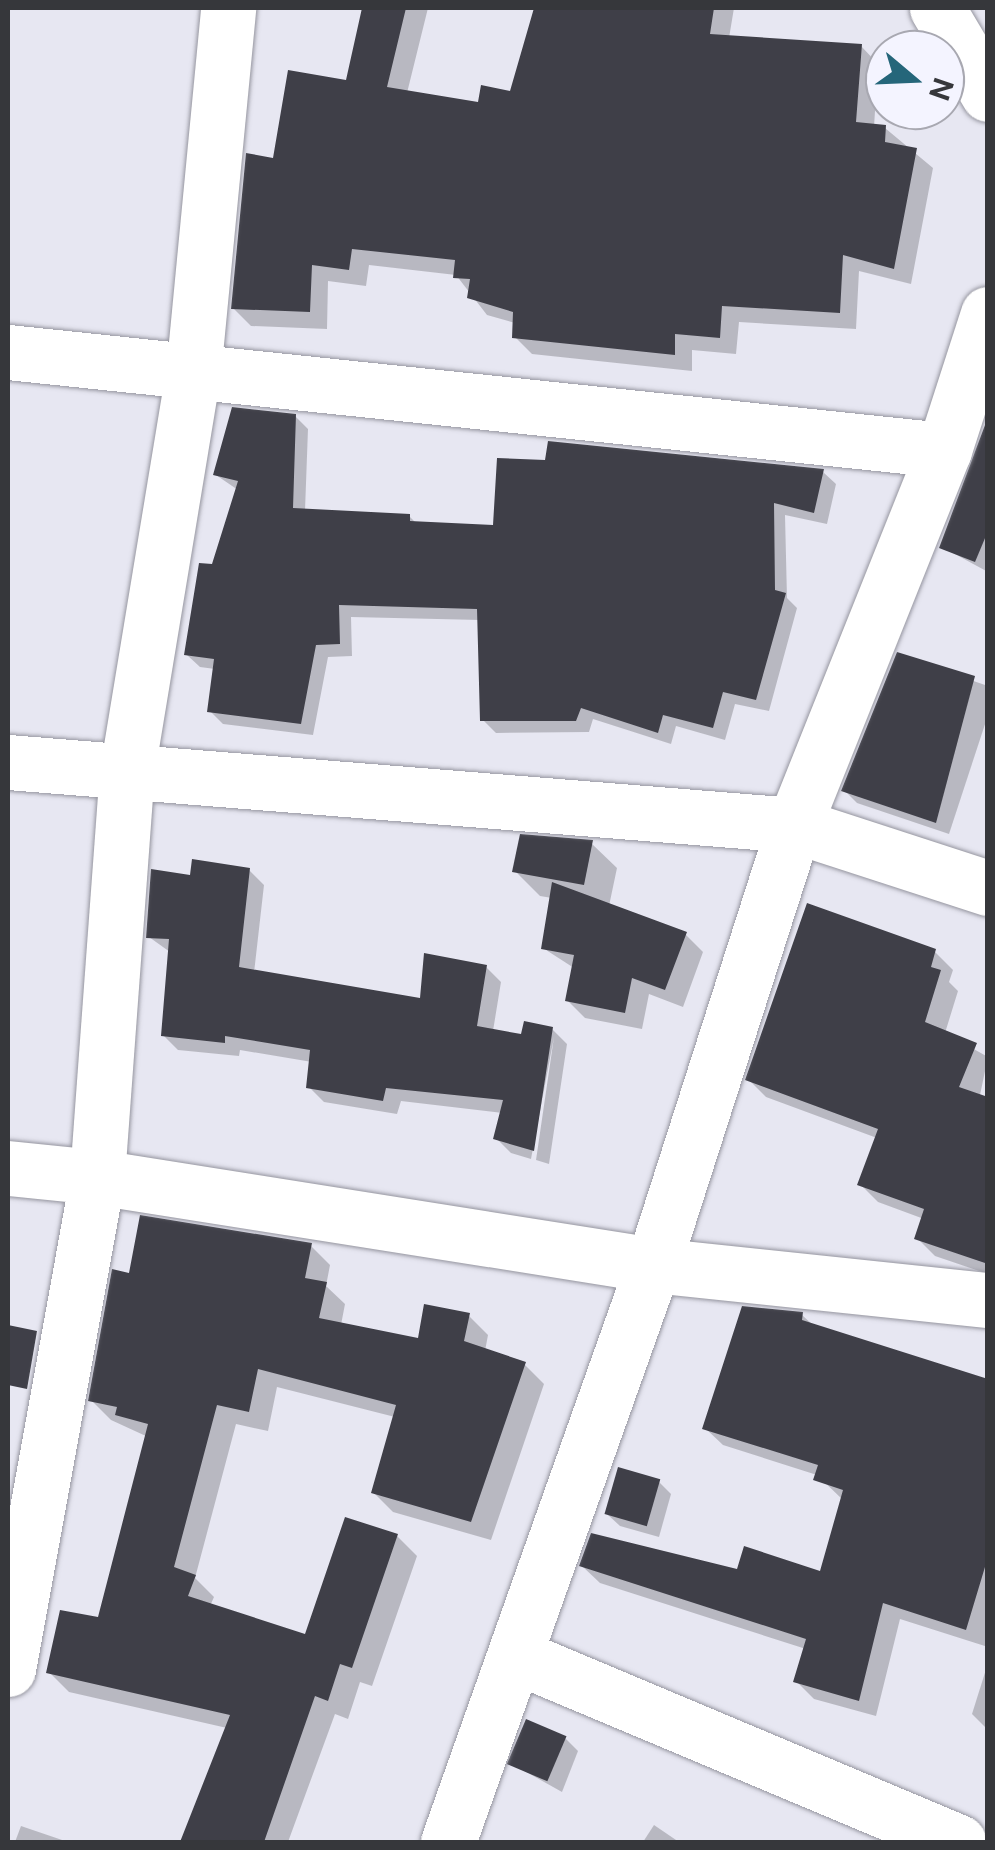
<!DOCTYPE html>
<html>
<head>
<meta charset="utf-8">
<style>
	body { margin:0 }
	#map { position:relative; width:995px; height:1850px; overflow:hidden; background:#e7e7f2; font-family:"Public Sans",sans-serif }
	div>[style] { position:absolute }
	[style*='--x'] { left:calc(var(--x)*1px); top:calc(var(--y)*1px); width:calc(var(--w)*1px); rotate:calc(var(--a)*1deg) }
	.shadow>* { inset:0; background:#0003 }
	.building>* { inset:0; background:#3f3f48; transform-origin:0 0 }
	.roads { filter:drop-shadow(0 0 2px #95959f) drop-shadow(0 0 2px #95959f) }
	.minor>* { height:55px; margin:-27.5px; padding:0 27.5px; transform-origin:27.5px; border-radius:27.5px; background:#fff }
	span { translate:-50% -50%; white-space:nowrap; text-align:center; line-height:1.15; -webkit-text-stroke:10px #f4f4ff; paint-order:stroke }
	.frame { position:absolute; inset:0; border:10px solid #36373b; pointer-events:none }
	.north { position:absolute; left:865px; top:30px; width:100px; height:100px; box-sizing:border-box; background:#f4f4ff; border:2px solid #a8a8b1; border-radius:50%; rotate:109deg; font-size:28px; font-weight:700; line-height:40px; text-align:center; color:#36373b }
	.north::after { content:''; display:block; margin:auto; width:35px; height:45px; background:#25667a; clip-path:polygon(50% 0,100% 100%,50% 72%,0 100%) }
</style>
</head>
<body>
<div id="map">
	<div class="shadow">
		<i style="clip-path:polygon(365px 8px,428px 8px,407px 93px,480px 105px,512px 94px,537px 8px,643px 27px,647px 8px,734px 8px,729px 38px,861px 46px,878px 64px,874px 127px,885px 128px,933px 168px,911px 284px,859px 271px,856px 329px,739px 322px,736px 354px,692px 350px,692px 371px,532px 354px,515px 337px,515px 323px,487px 315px,456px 275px,369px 265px,366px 286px,328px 281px,327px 329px,251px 326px,233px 308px,275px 160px,348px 82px)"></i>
		<i style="clip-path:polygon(295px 416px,308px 429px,305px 511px,409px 516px,417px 524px,495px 528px,823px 472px,836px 484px,827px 524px,785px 515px,787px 598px,797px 608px,769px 711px,735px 704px,725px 740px,676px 726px,671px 744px,593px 719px,589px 732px,496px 733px,483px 720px,480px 620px,351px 617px,352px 656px,328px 657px,313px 735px,223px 724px,210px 711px,215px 669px,200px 667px,187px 655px,238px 490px,216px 475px)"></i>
		<i style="clip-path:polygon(988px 439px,988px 572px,942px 547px)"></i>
		<i style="clip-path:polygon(898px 655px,988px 686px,988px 715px,949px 834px,857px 803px,844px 790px)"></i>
		<i style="clip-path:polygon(591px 843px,617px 868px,609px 906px,685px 934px,703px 952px,683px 1007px,649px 994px,642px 1029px,585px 1018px,567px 1000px,574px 968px,543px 948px,552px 898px,540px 896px,515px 871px)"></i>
		<i style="clip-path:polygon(249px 870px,264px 885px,254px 973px,422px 1001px,486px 967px,501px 982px,493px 1031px,523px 1037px,552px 1029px,567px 1044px,549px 1164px,536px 1160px,554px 1037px,531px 1159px,511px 1153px,496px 1138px,503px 1113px,401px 1101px,397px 1114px,324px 1102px,309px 1087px,312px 1062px,240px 1050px,239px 1056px,178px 1050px,163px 1035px,170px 952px,149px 937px,192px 878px)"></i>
		<i style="clip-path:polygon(935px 952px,953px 970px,949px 982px,958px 991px,945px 1033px,988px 1057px,980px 1095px,988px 1098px,988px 1274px,935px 1256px,917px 1238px,924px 1219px,878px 1202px,860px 1184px,877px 1138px,766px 1097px,748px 1079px)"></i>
		<i style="clip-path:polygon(311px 1246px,330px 1265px,326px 1286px,345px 1304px,341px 1325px,420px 1341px,469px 1316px,488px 1335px,485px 1351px,524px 1364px,544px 1384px,491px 1540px,393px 1512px,374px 1493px,395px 1417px,277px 1387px,268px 1431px,236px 1424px,195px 1578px,214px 1597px,210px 1606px,306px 1637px,397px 1536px,417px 1556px,372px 1686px,360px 1682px,348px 1719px,335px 1714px,288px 1842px,188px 1842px,227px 1728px,69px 1692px,49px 1672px,100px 1620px,148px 1437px,111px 1420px,91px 1400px,130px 1277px)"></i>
		<i style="clip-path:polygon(802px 1315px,814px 1326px,988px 1382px,988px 1647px,900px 1619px,876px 1716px,814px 1699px,796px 1681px,806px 1649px,600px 1583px,582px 1566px,822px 1574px,843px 1500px,817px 1475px,723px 1445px,705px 1428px)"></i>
		<i style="clip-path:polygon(658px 1481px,671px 1494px,659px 1537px,620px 1526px,607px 1514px)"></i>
		<i style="clip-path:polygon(988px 1663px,988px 1730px,972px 1714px)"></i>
		<i style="clip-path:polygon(565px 1738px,578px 1751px,562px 1792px,512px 1764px)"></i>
		<i style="clip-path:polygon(654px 1825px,679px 1842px,643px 1842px)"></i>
		<i style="clip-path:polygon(21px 1826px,68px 1842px,15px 1842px)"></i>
	</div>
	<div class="building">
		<i style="clip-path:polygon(362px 8px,406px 8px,387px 87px,478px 102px,481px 85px,510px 91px,534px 8px,714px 8px,710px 34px,862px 44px,856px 122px,886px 125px,885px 142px,917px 148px,894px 269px,843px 255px,840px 313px,722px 306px,720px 338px,675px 334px,675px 355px,512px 338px,513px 312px,467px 298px,470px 279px,453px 278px,455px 260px,352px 249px,349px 270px,312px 265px,310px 312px,231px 309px,246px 153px,273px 158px,288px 70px,346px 80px)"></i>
		<i style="clip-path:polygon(232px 407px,296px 414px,293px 508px,410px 514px,410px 521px,493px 525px,497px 458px,545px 460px,548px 441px,824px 469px,814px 513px,774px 503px,775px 590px,786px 593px,756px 700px,723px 692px,713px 728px,663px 715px,658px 733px,581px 708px,576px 721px,480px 721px,477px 609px,339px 605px,340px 644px,316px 645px,301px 724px,207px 712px,214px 659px,184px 655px,199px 563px,212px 564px,238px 481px,213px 475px)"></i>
		<i style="clip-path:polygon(988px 417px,988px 531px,975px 562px,939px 548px)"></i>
		<i style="clip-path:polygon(897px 652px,975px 676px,936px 823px,841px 791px)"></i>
		<i style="clip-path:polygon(520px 834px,593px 840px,584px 885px,512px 872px)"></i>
		<i style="clip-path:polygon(192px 859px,250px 868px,239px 967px,420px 998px,424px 953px,487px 965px,477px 1026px,521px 1034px,524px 1021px,553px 1027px,534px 1151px,493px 1139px,503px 1100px,386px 1088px,383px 1101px,306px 1088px,310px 1050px,225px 1036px,225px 1043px,161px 1036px,169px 939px,146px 938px,151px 869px,190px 875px)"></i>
		<i style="clip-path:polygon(552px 882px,687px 932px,665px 990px,632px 978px,625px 1013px,565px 1001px,574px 955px,541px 949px)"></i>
		<i style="clip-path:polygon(807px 903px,936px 949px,931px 967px,941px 970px,925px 1022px,977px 1043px,959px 1087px,988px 1097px,988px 1264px,914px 1239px,924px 1209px,857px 1185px,878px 1129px,745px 1080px)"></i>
		<i style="clip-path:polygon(140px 1215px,312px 1243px,305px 1278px,327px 1282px,319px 1318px,418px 1338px,424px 1304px,470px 1313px,464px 1341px,526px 1362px,471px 1522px,371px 1493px,396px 1405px,258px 1369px,249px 1412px,217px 1405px,174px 1567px,196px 1575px,188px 1596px,305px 1634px,345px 1517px,398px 1534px,352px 1668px,340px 1664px,328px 1701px,315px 1696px,264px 1842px,180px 1842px,230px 1715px,46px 1673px,60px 1610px,98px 1617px,148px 1424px,115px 1415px,117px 1407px,88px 1401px,112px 1269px,129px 1273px)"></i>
		<i style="clip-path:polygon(742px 1306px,803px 1312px,802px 1320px,988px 1379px,988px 1557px,966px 1630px,883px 1603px,859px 1701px,793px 1682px,806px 1639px,579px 1566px,591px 1533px,737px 1569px,744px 1546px,820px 1571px,843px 1490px,813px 1480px,818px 1465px,702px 1429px)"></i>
		<i style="clip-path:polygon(8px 1325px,37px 1331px,27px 1389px,8px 1385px)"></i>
		<i style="left:618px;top:1467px;width:44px;height:49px;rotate:16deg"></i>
		<i style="left:526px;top:1719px;width:44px;height:49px;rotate:23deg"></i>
	</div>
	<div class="roads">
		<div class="minor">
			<i style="--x:937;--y:8;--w:100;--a:59.3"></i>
			<i style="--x:8;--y:352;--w:941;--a:5.98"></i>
			<i style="--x:8;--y:762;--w:789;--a:4.58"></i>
			<i style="--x:794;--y:825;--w:204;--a:18"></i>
			<i style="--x:8;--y:1168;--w:89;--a:5.8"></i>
			<i style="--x:97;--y:1177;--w:563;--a:8.99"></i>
			<i style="--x:653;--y:1265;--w:337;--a:6"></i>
			<i style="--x:516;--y:1656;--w:480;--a:22.8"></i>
			<i style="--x:8;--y:1669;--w:500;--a:-79.7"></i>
			<i style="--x:97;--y:1177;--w:407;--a:-85.8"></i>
			<i style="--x:127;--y:771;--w:402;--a:-80.6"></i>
			<i style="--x:193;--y:374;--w:368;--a:-84.5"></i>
			<i style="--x:448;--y:1842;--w:612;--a:-70.44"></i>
			<i style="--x:653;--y:1265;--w:462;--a:-72.2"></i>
			<i style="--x:794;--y:825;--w:404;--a:-68.2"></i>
			<i style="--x:944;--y:450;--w:143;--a:-72.1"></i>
		</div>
	</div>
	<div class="frame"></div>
	<div class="north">N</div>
</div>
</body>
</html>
